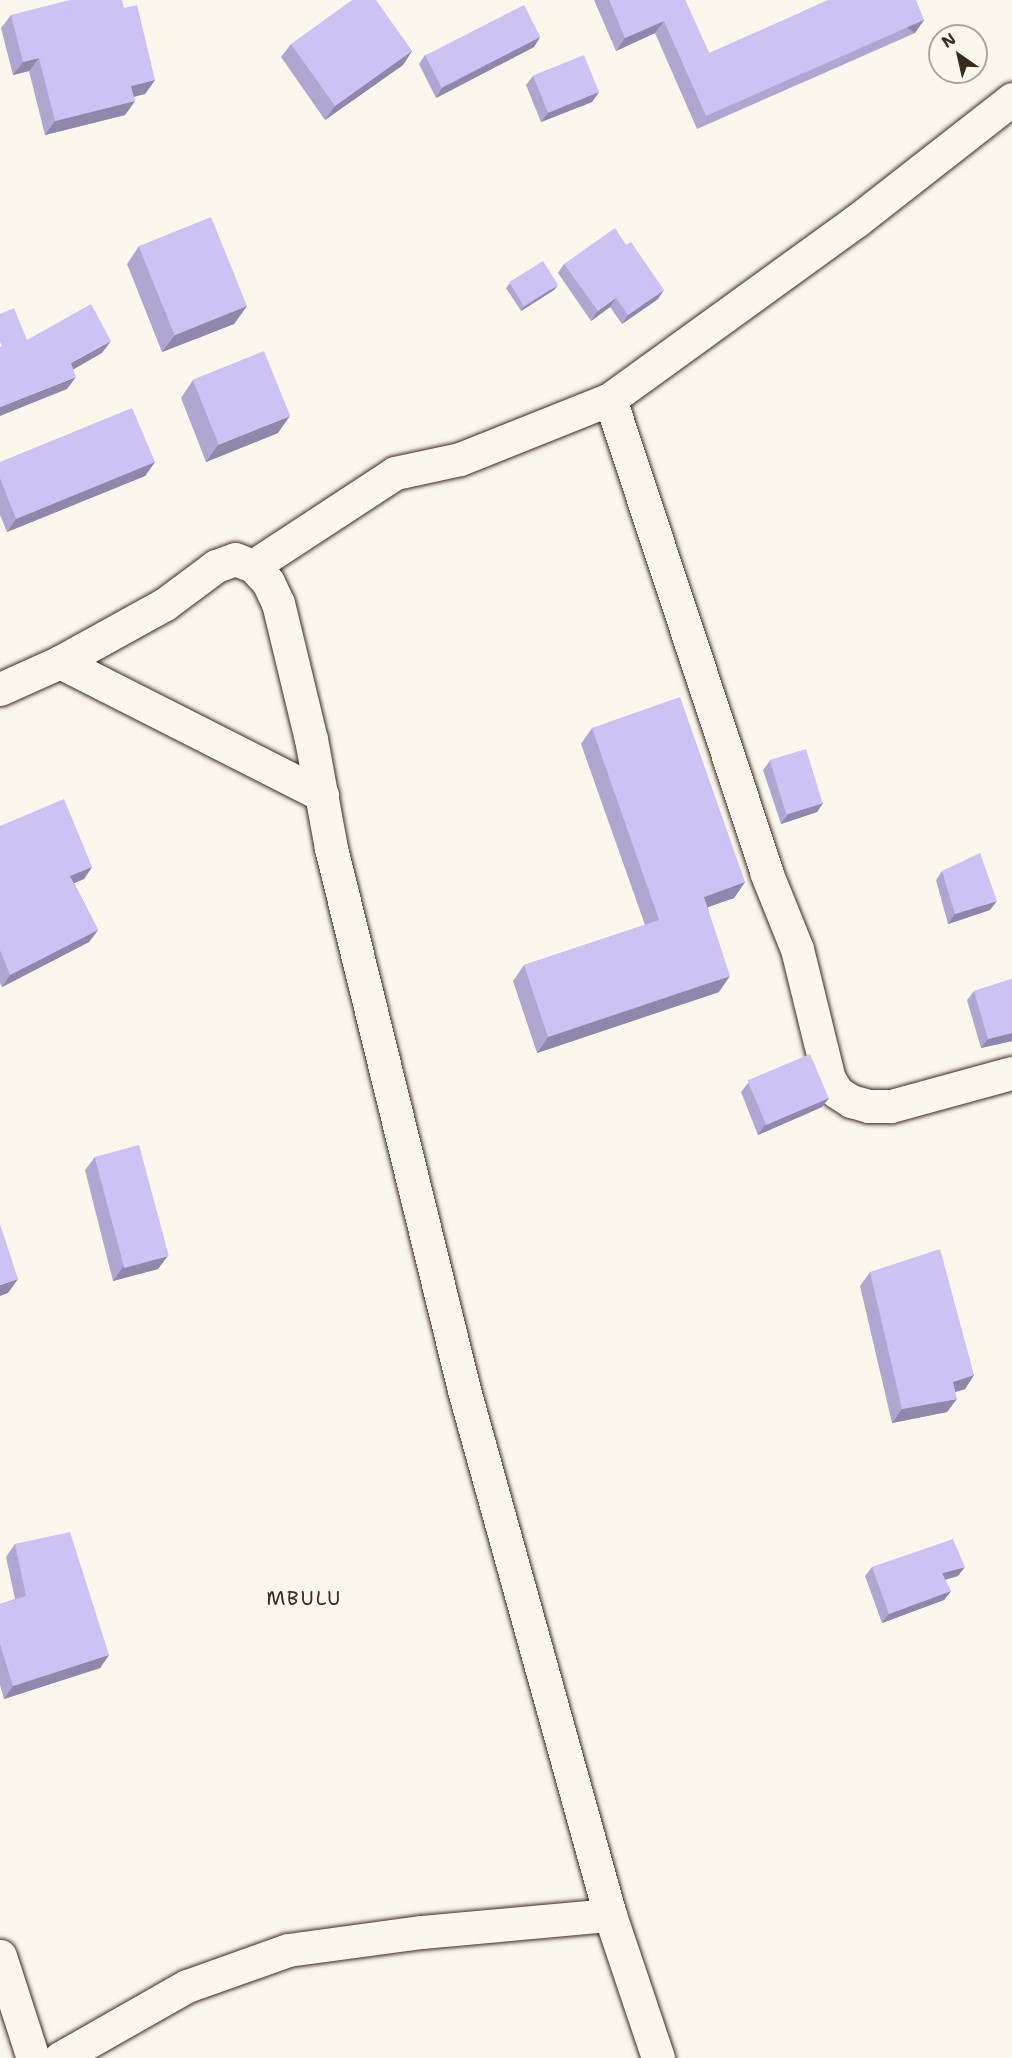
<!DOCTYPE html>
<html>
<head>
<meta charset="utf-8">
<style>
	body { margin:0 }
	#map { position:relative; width:1012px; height:2058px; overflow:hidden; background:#fbf7ec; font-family:"Shantell Sans",sans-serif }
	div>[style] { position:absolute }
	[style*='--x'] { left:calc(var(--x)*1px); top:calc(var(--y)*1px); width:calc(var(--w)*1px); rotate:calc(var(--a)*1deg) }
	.roads { filter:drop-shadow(0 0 2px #3b2a1e) drop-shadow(0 0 2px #3b2a1e) }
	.minor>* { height:33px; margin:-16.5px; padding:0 16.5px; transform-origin:16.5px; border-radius:16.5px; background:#fbf7ec }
	.wall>* { inset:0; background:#afa7d2 }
	.shaded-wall>* { inset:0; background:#8f88ab; transform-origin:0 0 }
	.building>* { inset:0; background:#ccc2f4; transform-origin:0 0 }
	span { translate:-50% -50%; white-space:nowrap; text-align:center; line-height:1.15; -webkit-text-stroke:4.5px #fbf7ec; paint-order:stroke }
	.quarter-label { font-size:20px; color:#3b2a1e; letter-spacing:1.5px }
	.north { position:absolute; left:928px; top:24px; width:60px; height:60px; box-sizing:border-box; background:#fbf7ec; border:2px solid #aea59a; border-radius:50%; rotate:326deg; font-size:16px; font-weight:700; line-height:24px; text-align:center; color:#3b2a1e }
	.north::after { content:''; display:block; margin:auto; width:21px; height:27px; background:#3b2a1e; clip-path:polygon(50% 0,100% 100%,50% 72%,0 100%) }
</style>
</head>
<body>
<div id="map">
	<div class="roads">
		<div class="minor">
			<i style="--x:610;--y:399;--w:498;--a:71.7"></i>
			<i style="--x:766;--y:872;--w:83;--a:68.1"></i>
			<i style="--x:797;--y:949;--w:134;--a:76.2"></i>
			<i style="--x:829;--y:1079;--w:15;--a:58"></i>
			<i style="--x:837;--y:1092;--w:17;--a:33"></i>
			<i style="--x:851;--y:1101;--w:18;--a:16"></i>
			<i style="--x:868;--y:1106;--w:23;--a:0"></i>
			<i style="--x:891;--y:1106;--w:125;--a:-15.3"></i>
			<i style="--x:253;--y:566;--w:170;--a:-33.2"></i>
			<i style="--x:395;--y:473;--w:66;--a:-12.2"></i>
			<i style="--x:460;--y:459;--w:162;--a:-21.8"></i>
			<i style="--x:610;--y:399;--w:304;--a:-35.9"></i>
			<i style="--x:856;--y:221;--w:198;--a:-38"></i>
			<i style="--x:60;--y:662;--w:294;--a:26.9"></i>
			<i style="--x:0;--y:689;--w:66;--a:-24.2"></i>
			<i style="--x:60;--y:662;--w:120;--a:-28.9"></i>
			<i style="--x:165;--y:604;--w:64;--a:-36.7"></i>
			<i style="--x:216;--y:566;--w:20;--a:-20"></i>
			<i style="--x:235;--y:559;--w:19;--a:21"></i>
			<i style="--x:253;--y:566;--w:22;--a:47"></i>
			<i style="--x:268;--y:582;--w:23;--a:65"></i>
			<i style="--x:278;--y:603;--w:140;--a:76.4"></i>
			<i style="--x:311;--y:739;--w:111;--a:79.6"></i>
			<i style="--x:331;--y:848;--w:558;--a:76.21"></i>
			<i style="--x:464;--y:1390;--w:545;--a:74.46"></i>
			<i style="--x:610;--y:1915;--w:151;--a:71.4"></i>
			<i style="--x:0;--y:1956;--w:107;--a:72.1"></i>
			<i style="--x:60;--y:2058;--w:146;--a:-29.6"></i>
			<i style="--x:187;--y:1986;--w:107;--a:-19.6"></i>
			<i style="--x:288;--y:1950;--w:135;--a:-7.7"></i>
			<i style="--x:422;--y:1932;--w:189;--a:-5.2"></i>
		</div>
	</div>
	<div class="wall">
		<i style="clip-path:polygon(594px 0,685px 0,709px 53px,924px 20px,915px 33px,697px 129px,655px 33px,616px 51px)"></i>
		<i style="clip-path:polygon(124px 8px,155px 80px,145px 94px,134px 97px,135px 101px,125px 115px,45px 135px,29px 71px,13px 75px,1px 28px,11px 15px)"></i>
		<i style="clip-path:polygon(540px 37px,534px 47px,436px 98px,419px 64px,425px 55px)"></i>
		<i style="clip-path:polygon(291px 44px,412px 51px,403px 65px,325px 120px,281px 57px)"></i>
		<i style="clip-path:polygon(533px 76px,599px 92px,592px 102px,541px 122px,526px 85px)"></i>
		<i style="clip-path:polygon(626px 245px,658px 299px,622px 324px,610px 307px,591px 321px,558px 273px,564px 264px)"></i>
		<i style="clip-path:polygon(139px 246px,247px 306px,234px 324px,162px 352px,127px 264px)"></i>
		<i style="clip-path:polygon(510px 283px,554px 290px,521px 311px,506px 288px)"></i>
		<i style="clip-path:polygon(193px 380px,278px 433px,206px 462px,181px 398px)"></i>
		<i style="clip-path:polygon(0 462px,155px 462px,145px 476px,7px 532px,0 515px)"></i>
		<i style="clip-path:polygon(592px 728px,745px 882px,734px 898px,708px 907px,719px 992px,537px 1053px,513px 981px,524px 965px,645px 925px,581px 744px)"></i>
		<i style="clip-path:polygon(770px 761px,823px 803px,817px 812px,781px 824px,763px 770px)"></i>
		<i style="clip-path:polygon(0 826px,92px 867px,84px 879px,74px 883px,98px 930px,89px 942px,2px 987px,0 983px)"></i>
		<i style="clip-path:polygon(942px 871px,990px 910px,948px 924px,936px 880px)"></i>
		<i style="clip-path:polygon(1012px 979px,1012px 1041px,981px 1048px,967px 1000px,974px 991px)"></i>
		<i style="clip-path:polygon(748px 1083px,829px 1098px,822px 1107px,758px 1135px,741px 1092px)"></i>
		<i style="clip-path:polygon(95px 1157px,158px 1269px,113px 1281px,85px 1170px)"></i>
		<i style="clip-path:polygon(870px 1272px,974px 1375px,965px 1389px,955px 1392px,947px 1412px,892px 1423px,860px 1286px)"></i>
		<i style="clip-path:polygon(15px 1544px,109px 1655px,100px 1668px,4px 1699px,0 1685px,0 1604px,15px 1599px,6px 1557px)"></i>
		<i style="clip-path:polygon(872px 1567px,958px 1576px,945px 1580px,951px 1591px,944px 1600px,882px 1623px,865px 1576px)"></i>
	</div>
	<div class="shaded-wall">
		<i style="left:924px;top:20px;width:16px;height:238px;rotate:125deg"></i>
		<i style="clip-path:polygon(664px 21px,655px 33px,616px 51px,625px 38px)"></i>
		<i style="clip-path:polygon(540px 37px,534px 47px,436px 98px,442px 88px)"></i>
		<i style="clip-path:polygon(412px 51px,403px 65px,325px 120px,335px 106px)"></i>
		<i style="clip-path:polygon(39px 58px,29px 71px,13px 75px,23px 62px)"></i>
		<i style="clip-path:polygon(155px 80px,145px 94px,122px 99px,131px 86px)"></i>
		<i style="clip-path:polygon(599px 92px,592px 102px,541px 122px,548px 113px)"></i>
		<i style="clip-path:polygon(135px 101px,125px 115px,45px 135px,55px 121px)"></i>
		<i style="clip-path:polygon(558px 285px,554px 290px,521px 311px,524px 307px)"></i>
		<i style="clip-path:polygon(664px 290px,658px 299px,622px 324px,628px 315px)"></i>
		<i style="clip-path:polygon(616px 298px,610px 307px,591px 321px,598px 311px)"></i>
		<i style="clip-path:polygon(247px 306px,234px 324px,162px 352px,175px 335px)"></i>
		<i style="clip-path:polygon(111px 341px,102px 353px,62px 376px,71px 363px)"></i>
		<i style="clip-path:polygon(76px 377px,67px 389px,0 416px,0 407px)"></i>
		<i style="clip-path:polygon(290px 416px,278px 433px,206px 462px,218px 445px)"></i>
		<i style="clip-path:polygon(155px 462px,145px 476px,7px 532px,16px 519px)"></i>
		<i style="clip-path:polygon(823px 803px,817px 812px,781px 824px,788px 814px)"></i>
		<i style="clip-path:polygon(92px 867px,84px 879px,62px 888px,70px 876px)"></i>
		<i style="clip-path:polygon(745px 882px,734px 898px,694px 912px,704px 897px)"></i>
		<i style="clip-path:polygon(997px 901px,990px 910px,948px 924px,955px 914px)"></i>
		<i style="clip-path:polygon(98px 930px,89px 942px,2px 987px,10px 975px)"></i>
		<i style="clip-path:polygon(730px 976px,719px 992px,537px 1053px,548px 1037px)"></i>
		<i style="clip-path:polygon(1012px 1033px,1012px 1041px,981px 1048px,988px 1039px)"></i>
		<i style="clip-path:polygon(829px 1098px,822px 1107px,758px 1135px,764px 1126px)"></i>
		<i style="clip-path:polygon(168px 1256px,158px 1269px,113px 1281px,123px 1267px)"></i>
		<i style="clip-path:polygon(18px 1279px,8px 1293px,0 1296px,0 1285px)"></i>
		<i style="clip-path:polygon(974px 1375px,965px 1389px,943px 1396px,953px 1382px)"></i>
		<i style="clip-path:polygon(957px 1399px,947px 1412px,892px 1423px,902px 1409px)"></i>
		<i style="clip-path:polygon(965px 1567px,958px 1576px,935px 1582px,942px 1573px)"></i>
		<i style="clip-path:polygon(951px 1591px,944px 1600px,882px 1623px,889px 1614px)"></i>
		<i style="clip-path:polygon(109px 1655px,100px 1668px,4px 1699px,13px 1686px)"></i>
	</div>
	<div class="building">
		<i style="clip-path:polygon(70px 0,122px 0,124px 8px,137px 5px,155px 80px,131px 86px,135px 101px,55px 121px,39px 58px,23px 62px,11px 15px)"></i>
		<i style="clip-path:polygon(352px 0,376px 0,412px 51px,335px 106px,291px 44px)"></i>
		<i style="clip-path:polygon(609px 0,685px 0,709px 53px,828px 0,916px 0,924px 20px,706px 116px,664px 21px,625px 38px)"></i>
		<i style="left:524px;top:5px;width:36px;height:111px;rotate:63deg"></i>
		<i style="left:584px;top:55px;width:40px;height:55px;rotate:68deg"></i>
		<i style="left:211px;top:217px;width:96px;height:78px;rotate:68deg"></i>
		<i style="clip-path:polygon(615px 228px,626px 245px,631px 242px,664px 290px,628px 315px,616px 298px,598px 311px,564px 264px)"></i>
		<i style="left:543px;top:261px;width:28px;height:40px;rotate:58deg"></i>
		<i style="clip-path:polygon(91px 304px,111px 341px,71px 363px,76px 377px,0 407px,0 347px,2px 346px,0 342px,0 314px,14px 308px,27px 340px)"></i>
		<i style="left:264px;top:351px;width:70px;height:77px;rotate:68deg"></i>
		<i style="clip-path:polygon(132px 408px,155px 462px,16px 519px,0 478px,0 462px)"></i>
		<i style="clip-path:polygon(680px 697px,745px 882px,704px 897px,730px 976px,548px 1037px,524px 965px,659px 920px,592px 728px)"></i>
		<i style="left:806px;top:749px;width:57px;height:38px;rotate:73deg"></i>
		<i style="clip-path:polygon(64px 799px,92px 867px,70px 876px,98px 930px,10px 975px,0 950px,0 826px)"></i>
		<i style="clip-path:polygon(980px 853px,997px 901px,955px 914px,942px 871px)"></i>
		<i style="clip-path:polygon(1012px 979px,1012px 1033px,988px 1039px,974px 991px)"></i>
		<i style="left:810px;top:1054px;width:48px;height:68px;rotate:67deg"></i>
		<i style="left:139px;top:1145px;width:115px;height:46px;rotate:75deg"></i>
		<i style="clip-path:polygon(0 1224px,18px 1279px,0 1285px)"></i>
		<i style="clip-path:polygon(940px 1249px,974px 1375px,953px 1382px,957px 1399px,902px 1409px,870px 1272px)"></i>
		<i style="clip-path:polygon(70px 1532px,109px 1655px,13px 1686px,0 1644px,0 1604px,26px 1596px,15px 1544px)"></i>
		<i style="clip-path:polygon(953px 1539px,965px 1567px,942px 1573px,951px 1591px,889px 1614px,872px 1567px)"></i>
	</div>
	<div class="quarter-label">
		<span style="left:304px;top:1598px">MBULU</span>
	</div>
	<div class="north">N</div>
</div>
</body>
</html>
